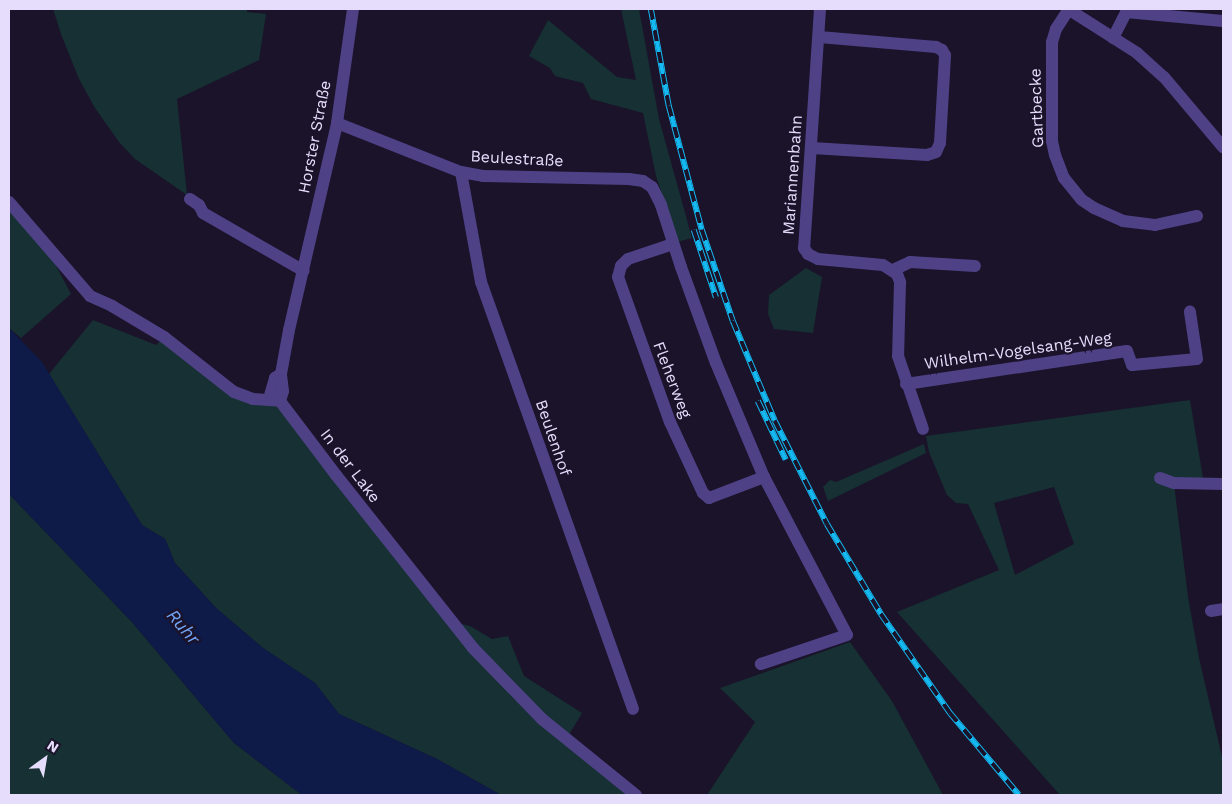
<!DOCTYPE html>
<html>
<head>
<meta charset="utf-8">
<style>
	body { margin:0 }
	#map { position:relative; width:1232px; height:804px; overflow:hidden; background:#1a132a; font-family:"Work Sans",sans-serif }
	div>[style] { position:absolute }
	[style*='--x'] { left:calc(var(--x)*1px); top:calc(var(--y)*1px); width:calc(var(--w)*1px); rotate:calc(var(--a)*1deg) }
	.green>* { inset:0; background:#163033 }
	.water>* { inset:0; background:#0e1a47 }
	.minor>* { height:12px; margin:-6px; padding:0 6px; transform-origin:6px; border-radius:6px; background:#4e4186 }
	.rail>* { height:5.5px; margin-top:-2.75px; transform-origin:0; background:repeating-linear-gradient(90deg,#1a132a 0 11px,#15b9f1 0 22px); box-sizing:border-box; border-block:1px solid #15b9f1 }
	span { translate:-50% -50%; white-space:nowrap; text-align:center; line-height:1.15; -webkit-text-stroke:4.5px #1a132a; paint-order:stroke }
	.street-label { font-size:16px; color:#e6ddfd }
	.water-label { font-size:18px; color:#72a4f7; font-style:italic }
	.frame { position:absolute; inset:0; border:10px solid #e6ddfd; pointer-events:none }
	.north { position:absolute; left:20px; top:734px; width:50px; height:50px; -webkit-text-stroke:4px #1a132a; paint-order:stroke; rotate:32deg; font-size:14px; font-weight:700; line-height:20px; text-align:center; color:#e6ddfd }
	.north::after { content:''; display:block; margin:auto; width:18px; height:22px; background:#e6ddfd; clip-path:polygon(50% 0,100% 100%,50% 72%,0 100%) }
</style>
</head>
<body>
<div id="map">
	<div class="green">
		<i style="clip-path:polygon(53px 9px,247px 9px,247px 12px,266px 14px,259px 60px,177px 99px,187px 195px,135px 159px,119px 142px,95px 108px,79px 79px,61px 34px)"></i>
		<i style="clip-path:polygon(621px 9px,639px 9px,659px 119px,692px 238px,677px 242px,656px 176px,643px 113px,591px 99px,583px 83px,555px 76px,550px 68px,529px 56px,548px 20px,617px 77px,636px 80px)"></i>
		<i style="clip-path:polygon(9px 207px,51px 256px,71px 294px,21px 338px,9px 328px)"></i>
		<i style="clip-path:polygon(806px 268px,822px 277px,813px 333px,774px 329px,768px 314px,769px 295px)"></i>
		<i style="clip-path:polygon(93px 320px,156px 345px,163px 338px,233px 394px,279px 402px,453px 622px,470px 626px,492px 639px,508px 636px,524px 676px,582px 713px,567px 738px,634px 795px,501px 795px,437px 759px,339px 714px,315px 683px,263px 648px,216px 608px,175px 563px,165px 539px,142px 525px,49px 374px)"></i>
		<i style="clip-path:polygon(evenodd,1190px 400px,1204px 484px,1174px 484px,1188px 597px,1199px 658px,1223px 761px,1223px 795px,1060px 795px,897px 612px,999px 570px,968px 504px,956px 503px,947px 495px,929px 452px,926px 436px,1190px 400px,1054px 487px,1074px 544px,1015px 575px,994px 503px,1054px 487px)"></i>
		<i style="clip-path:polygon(924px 444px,926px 453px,828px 501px,823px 487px,830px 480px,836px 482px)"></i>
		<i style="clip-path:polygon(9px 494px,131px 621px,234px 743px,302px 795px,9px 795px)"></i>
		<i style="clip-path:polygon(850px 642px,892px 701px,943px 795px,707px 795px,755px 722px,720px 688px)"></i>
	</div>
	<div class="water">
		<i style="clip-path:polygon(9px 328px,42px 362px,142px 525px,165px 539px,175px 563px,216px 608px,263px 648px,315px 683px,339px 714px,437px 759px,501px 795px,302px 795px,234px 743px,131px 621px,9px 494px)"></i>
	</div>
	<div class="minor">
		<i style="--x:820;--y:9;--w:240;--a:93.8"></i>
		<i style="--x:804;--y:248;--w:7;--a:56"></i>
		<i style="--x:808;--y:254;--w:11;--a:27"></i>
		<i style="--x:818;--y:259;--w:65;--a:5.3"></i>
		<i style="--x:883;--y:265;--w:17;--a:33"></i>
		<i style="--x:897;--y:274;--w:9;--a:69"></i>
		<i style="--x:900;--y:282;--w:74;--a:91.5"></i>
		<i style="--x:898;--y:356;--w:77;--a:71.1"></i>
		<i style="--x:1068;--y:9;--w:82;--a:32.5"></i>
		<i style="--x:1137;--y:53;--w:36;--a:42"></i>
		<i style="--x:1164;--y:77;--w:92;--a:49.9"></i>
		<i style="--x:1069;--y:9;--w:24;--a:123"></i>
		<i style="--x:1056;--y:29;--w:14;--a:107"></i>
		<i style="--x:1052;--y:42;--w:99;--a:90"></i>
		<i style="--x:1052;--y:141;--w:14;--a:78"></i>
		<i style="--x:1055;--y:155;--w:25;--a:69"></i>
		<i style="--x:1064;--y:178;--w:28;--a:51"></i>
		<i style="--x:1082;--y:200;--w:14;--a:34"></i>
		<i style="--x:1094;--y:208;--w:32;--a:24"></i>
		<i style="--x:1123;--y:221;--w:32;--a:7"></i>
		<i style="--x:1155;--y:225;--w:43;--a:-12.1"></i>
		<i style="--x:1113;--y:38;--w:29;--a:-63"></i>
		<i style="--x:1126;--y:12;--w:97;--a:5.3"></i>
		<i style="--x:337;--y:123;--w:133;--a:21.6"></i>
		<i style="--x:461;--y:172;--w:22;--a:10"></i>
		<i style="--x:483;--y:176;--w:146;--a:1.2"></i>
		<i style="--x:629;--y:179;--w:14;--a:8"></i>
		<i style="--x:643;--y:181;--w:11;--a:34"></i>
		<i style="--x:652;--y:187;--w:20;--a:63"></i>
		<i style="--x:661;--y:205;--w:65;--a:72.1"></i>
		<i style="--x:681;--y:267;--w:102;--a:70"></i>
		<i style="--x:716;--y:363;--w:124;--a:67.2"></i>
		<i style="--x:764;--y:477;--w:178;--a:62.3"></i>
		<i style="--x:847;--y:635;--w:91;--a:161.4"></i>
		<i style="--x:812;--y:148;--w:115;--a:3.5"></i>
		<i style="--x:927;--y:155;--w:9;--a:-18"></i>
		<i style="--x:936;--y:152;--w:10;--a:-66"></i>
		<i style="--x:940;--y:143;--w:88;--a:-86.7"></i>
		<i style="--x:945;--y:55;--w:6;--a:-121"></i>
		<i style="--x:942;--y:50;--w:7;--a:-153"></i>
		<i style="--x:936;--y:47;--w:117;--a:-175.1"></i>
		<i style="--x:461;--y:172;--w:112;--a:79.7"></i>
		<i style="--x:481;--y:282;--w:453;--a:70.4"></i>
		<i style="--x:190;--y:199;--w:11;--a:34"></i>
		<i style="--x:199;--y:205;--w:9;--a:63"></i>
		<i style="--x:203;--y:213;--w:116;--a:29.9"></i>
		<i style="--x:9;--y:202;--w:124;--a:49.2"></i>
		<i style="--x:90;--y:296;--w:24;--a:24"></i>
		<i style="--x:112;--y:306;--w:61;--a:30.8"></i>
		<i style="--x:164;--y:337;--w:89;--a:38.2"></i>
		<i style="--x:234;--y:392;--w:20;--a:20"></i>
		<i style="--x:253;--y:399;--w:27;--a:4"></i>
		<i style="--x:280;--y:401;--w:93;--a:52.9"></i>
		<i style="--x:336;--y:475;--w:221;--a:51.6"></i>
		<i style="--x:473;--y:648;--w:99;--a:45.8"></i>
		<i style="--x:542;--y:719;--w:121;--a:39"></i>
		<i style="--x:673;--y:244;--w:47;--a:161.6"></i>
		<i style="--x:628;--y:259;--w:10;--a:135"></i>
		<i style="--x:621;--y:266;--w:11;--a:105"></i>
		<i style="--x:618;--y:277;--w:154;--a:70.3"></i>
		<i style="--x:670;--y:422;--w:78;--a:65.1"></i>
		<i style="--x:703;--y:493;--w:8;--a:40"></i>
		<i style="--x:709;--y:498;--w:59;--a:-20.9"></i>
		<i style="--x:893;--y:270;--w:19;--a:-25"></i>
		<i style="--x:910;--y:262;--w:65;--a:3.5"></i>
		<i style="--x:906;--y:384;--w:223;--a:-8.5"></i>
		<i style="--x:1127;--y:351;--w:15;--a:70"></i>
		<i style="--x:1132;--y:365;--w:65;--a:-5.3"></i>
		<i style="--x:1197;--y:359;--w:48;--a:-98.5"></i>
		<i style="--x:269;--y:399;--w:22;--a:-74"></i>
		<i style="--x:275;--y:378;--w:7;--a:-34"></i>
		<i style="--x:280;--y:401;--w:10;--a:-73"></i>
		<i style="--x:283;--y:391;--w:17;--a:-97"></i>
		<i style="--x:281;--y:374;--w:45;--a:-79.7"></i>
		<i style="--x:289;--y:330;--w:212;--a:-76.9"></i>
		<i style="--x:337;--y:123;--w:115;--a:-82"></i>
		<i style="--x:1160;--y:478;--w:15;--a:20"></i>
		<i style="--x:1174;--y:483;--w:49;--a:1.2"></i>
		<i style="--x:1211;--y:611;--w:12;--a:-9"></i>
	</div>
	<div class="rail">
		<i style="--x:651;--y:9;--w:99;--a:79.5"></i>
		<i style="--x:669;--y:106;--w:128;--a:75.1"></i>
		<i style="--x:702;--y:230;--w:96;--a:71.2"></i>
		<i style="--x:733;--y:321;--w:108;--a:67.2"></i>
		<i style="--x:775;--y:421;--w:115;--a:63.2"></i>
		<i style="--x:827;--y:524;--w:105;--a:59"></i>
		<i style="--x:881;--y:614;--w:121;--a:55.1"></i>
		<i style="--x:950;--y:713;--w:107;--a:49.9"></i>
		<i style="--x:694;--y:230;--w:71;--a:71.8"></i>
		<i style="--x:758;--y:401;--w:65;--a:64.6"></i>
	</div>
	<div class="street-label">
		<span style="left:1037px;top:108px;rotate:-92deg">Gartbecke</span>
		<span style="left:315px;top:137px;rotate:-79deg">Horster Straße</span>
		<span style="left:517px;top:159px;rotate:3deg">Beulestraße</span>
		<span style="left:793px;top:175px;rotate:-86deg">Mariannenbahn</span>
		<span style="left:1018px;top:351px;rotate:-8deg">Wilhelm-Vogelsang-Weg</span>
		<span style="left:672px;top:380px;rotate:69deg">Fleherweg</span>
		<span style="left:553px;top:438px;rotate:71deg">Beulenhof</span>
		<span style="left:350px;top:466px;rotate:53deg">In der Lake</span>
	</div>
	<div class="water-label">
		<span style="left:183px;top:627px;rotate:49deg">Ruhr</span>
	</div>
	<div class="frame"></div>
	<div class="north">N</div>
</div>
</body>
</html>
